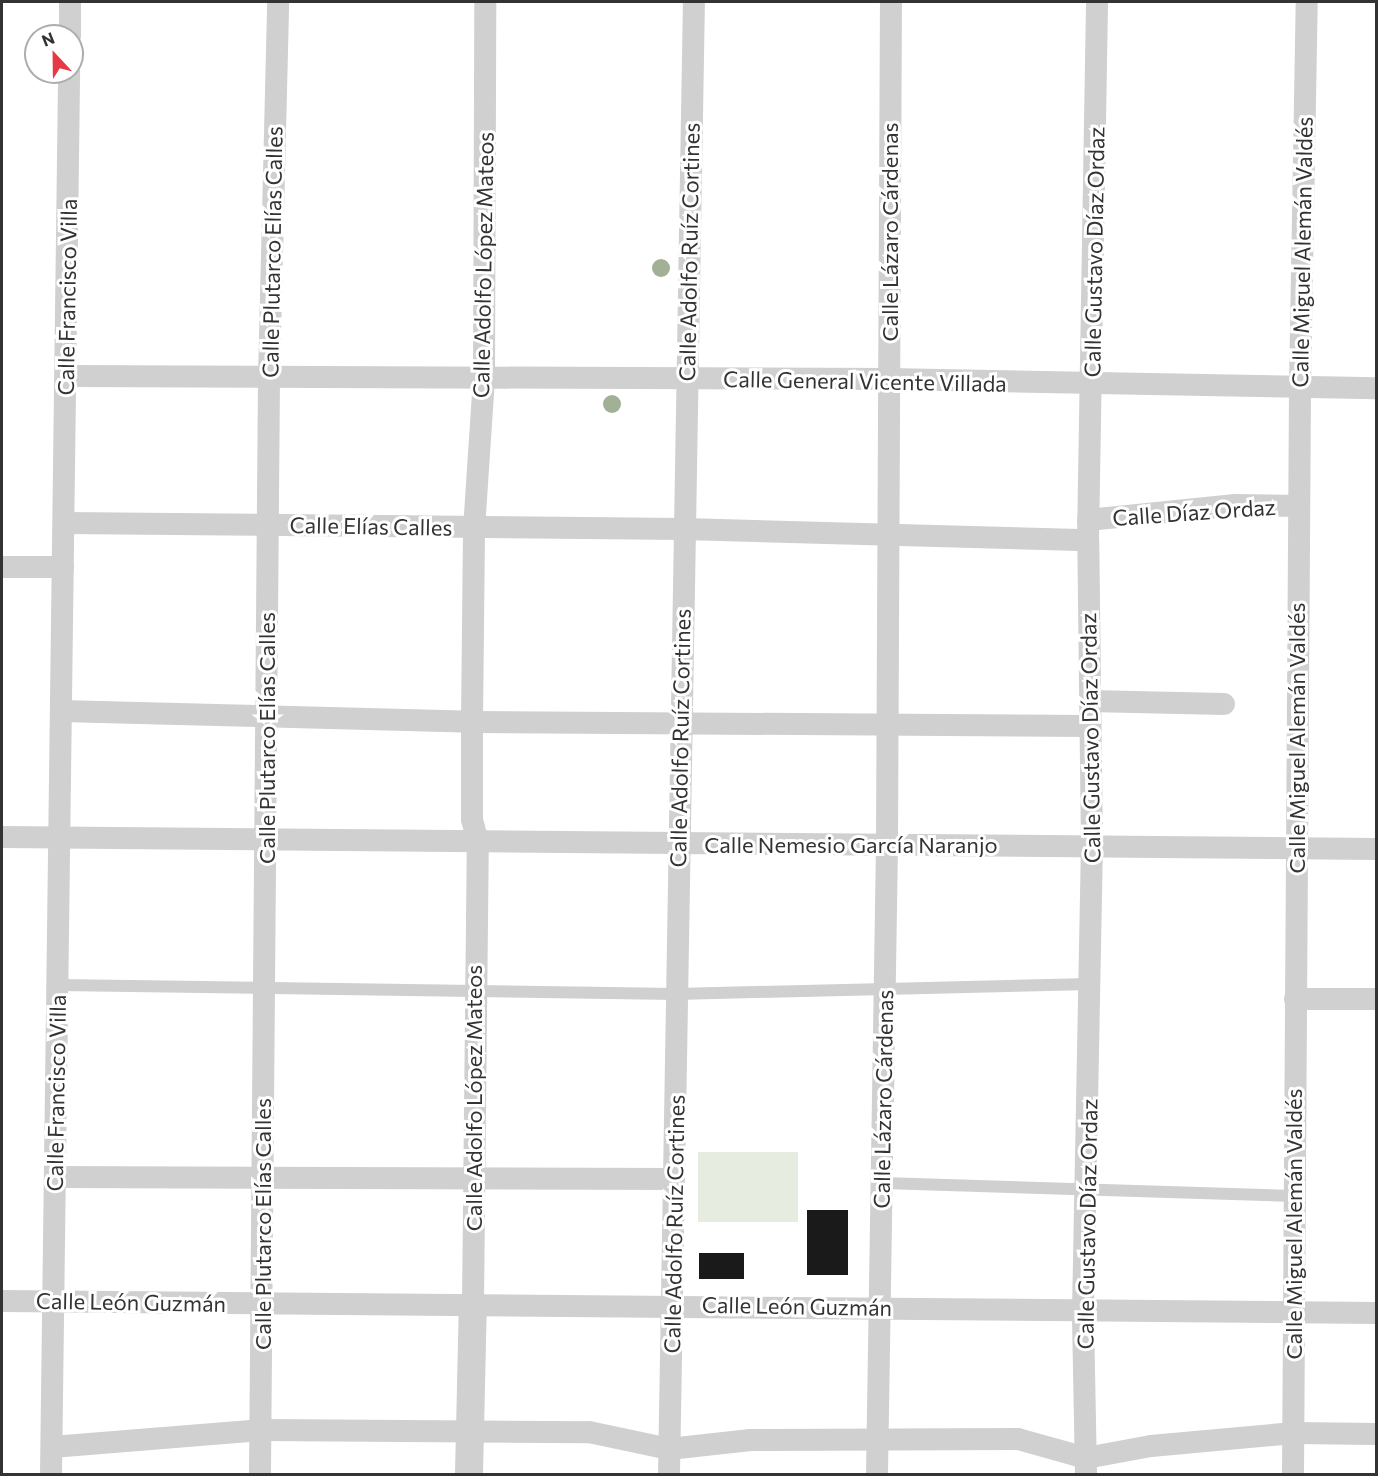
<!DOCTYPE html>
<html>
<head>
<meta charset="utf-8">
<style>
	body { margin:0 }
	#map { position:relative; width:1378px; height:1476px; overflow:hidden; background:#fff; font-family:Commissioner,sans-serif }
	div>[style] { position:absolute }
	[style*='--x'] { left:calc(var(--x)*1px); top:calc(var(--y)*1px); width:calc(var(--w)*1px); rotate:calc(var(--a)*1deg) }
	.green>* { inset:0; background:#e6ecdf; transform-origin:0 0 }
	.building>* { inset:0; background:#1a1a1a; transform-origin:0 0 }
	.service>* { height:12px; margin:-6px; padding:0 6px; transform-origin:6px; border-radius:6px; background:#d0d0d0 }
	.minor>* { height:22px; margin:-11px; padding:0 11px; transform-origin:11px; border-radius:11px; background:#d0d0d0 }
	.tertiary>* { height:28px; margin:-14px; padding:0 14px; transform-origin:14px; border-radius:14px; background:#d0d0d0 }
	.trees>* { width:18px; height:18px; margin:-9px; border-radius:50%; background:#a2b095 }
	span { translate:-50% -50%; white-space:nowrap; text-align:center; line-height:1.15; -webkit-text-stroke:6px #fff; paint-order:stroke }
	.street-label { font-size:22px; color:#333 }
	.frame { position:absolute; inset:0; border:3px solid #333; pointer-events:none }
	.north { position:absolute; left:24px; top:24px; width:60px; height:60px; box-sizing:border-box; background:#fff; border:2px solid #adadad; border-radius:50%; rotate:338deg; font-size:16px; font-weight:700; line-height:24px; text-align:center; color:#333 }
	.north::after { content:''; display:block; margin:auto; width:21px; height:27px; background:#e63946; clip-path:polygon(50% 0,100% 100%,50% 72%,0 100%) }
</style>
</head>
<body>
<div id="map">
	<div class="green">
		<i style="left:698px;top:1152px;width:100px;height:70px"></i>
	</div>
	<div class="building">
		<i style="left:807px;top:1210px;width:41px;height:65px"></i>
		<i style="left:699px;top:1253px;width:45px;height:26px"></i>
	</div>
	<div class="service">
		<i style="--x:58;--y:985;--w:618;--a:0.83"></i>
		<i style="--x:676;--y:994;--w:414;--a:-1.4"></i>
		<i style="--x:883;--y:1183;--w:410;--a:1.8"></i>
	</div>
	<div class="minor">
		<i style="--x:70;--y:36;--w:34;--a:-90"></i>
		<i style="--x:66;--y:376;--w:823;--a:0.21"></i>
		<i style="--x:889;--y:379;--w:487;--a:1.1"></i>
		<i style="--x:1088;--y:520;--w:148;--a:-5.8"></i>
		<i style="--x:1235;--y:505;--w:64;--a:0.9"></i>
		<i style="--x:64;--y:523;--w:620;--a:0.55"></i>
		<i style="--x:684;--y:529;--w:404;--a:1.6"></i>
		<i style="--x:2;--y:567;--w:61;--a:0"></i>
		<i style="--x:1089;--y:701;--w:135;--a:1.3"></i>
		<i style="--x:61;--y:711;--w:411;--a:1.5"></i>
		<i style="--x:472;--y:722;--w:616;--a:0.37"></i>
		<i style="--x:2;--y:837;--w:1374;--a:0.5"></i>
		<i style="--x:1295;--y:999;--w:81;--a:0"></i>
		<i style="--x:55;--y:1177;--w:619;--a:0.19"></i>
		<i style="--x:2;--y:1301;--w:1374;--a:0.5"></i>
		<i style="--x:473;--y:1303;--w:461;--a:-89.4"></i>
		<i style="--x:478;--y:842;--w:24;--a:-105"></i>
		<i style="--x:472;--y:819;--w:97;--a:-90"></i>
		<i style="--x:472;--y:722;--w:193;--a:-89.4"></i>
		<i style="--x:474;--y:529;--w:151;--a:-86.2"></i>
		<i style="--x:484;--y:378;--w:376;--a:-89.8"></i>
		<i style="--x:52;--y:1447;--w:211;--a:-4.6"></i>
		<i style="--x:262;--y:1430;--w:327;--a:0.4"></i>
		<i style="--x:589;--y:1432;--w:82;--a:12"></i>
		<i style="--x:669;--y:1449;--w:82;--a:-6.3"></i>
		<i style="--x:751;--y:1440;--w:267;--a:-0.2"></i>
		<i style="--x:1018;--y:1439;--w:71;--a:15.6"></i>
		<i style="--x:1086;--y:1458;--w:66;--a:-10.5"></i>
		<i style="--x:1151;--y:1446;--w:145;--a:-5.2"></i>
		<i style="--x:1295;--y:1433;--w:81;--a:0.7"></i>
		<i style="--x:51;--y:1474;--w:1402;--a:-89.26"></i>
		<i style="--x:260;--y:1474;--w:1096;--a:-89.53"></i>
		<i style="--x:269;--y:378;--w:376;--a:-88.6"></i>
		<i style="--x:669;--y:1474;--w:1472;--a:-89.03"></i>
		<i style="--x:877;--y:1474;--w:631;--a:-89.09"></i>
		<i style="--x:887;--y:843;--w:841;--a:-89.73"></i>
		<i style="--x:1086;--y:1474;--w:162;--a:-91.1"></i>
		<i style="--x:1083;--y:1312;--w:465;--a:-88.9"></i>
		<i style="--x:1092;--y:847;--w:307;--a:-90.7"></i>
		<i style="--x:1088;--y:540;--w:538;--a:-89.04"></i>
		<i style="--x:1293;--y:1474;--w:1087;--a:-89.63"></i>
		<i style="--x:1300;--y:387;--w:385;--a:-89"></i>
	</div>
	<div class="tertiary">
		<i style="--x:469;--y:1474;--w:171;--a:-88.7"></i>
	</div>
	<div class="trees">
		<i style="left:661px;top:268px"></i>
		<i style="left:612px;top:404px"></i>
	</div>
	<div class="street-label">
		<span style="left:890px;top:232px;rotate:-90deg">Calle Lázaro Cárdenas</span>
		<span style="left:272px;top:252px;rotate:-89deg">Calle Plutarco Elías Calles</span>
		<span style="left:689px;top:252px;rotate:-89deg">Calle Adolfo Ruíz Cortines</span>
		<span style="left:1094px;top:252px;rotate:-89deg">Calle Gustavo Díaz Ordaz</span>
		<span style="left:1302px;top:252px;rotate:-89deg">Calle Miguel Alemán Valdés</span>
		<span style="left:483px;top:265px;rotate:-89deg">Calle Adolfo López Mateos</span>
		<span style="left:67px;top:297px;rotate:-89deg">Calle Francisco Villa</span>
		<span style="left:865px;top:381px;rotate:1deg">Calle General Vicente Villada</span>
		<span style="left:1194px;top:512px;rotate:-4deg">Calle Díaz Ordaz</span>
		<span style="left:371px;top:526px;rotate:1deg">Calle Elías Calles</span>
		<span style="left:267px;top:738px;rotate:-90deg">Calle Plutarco Elías Calles</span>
		<span style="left:680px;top:738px;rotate:-89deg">Calle Adolfo Ruíz Cortines</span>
		<span style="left:1090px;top:738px;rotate:-91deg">Calle Gustavo Díaz Ordaz</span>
		<span style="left:1297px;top:738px;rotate:-90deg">Calle Miguel Alemán Valdés</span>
		<span style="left:851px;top:845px">Calle Nemesio García Naranjo</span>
		<span style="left:56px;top:1093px;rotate:-89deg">Calle Francisco Villa</span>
		<span style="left:474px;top:1098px;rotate:-90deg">Calle Adolfo López Mateos</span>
		<span style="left:883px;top:1099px;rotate:-89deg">Calle Lázaro Cárdenas</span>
		<span style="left:263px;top:1224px;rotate:-90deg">Calle Plutarco Elías Calles</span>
		<span style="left:674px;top:1224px;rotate:-89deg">Calle Adolfo Ruíz Cortines</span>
		<span style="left:1087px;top:1224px;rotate:-89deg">Calle Gustavo Díaz Ordaz</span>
		<span style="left:1294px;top:1224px;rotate:-90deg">Calle Miguel Alemán Valdés</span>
		<span style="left:131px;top:1302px;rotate:1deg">Calle León Guzmán</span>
		<span style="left:797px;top:1306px;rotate:1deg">Calle León Guzmán</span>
	</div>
	<div class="frame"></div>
	<div class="north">N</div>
</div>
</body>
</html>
